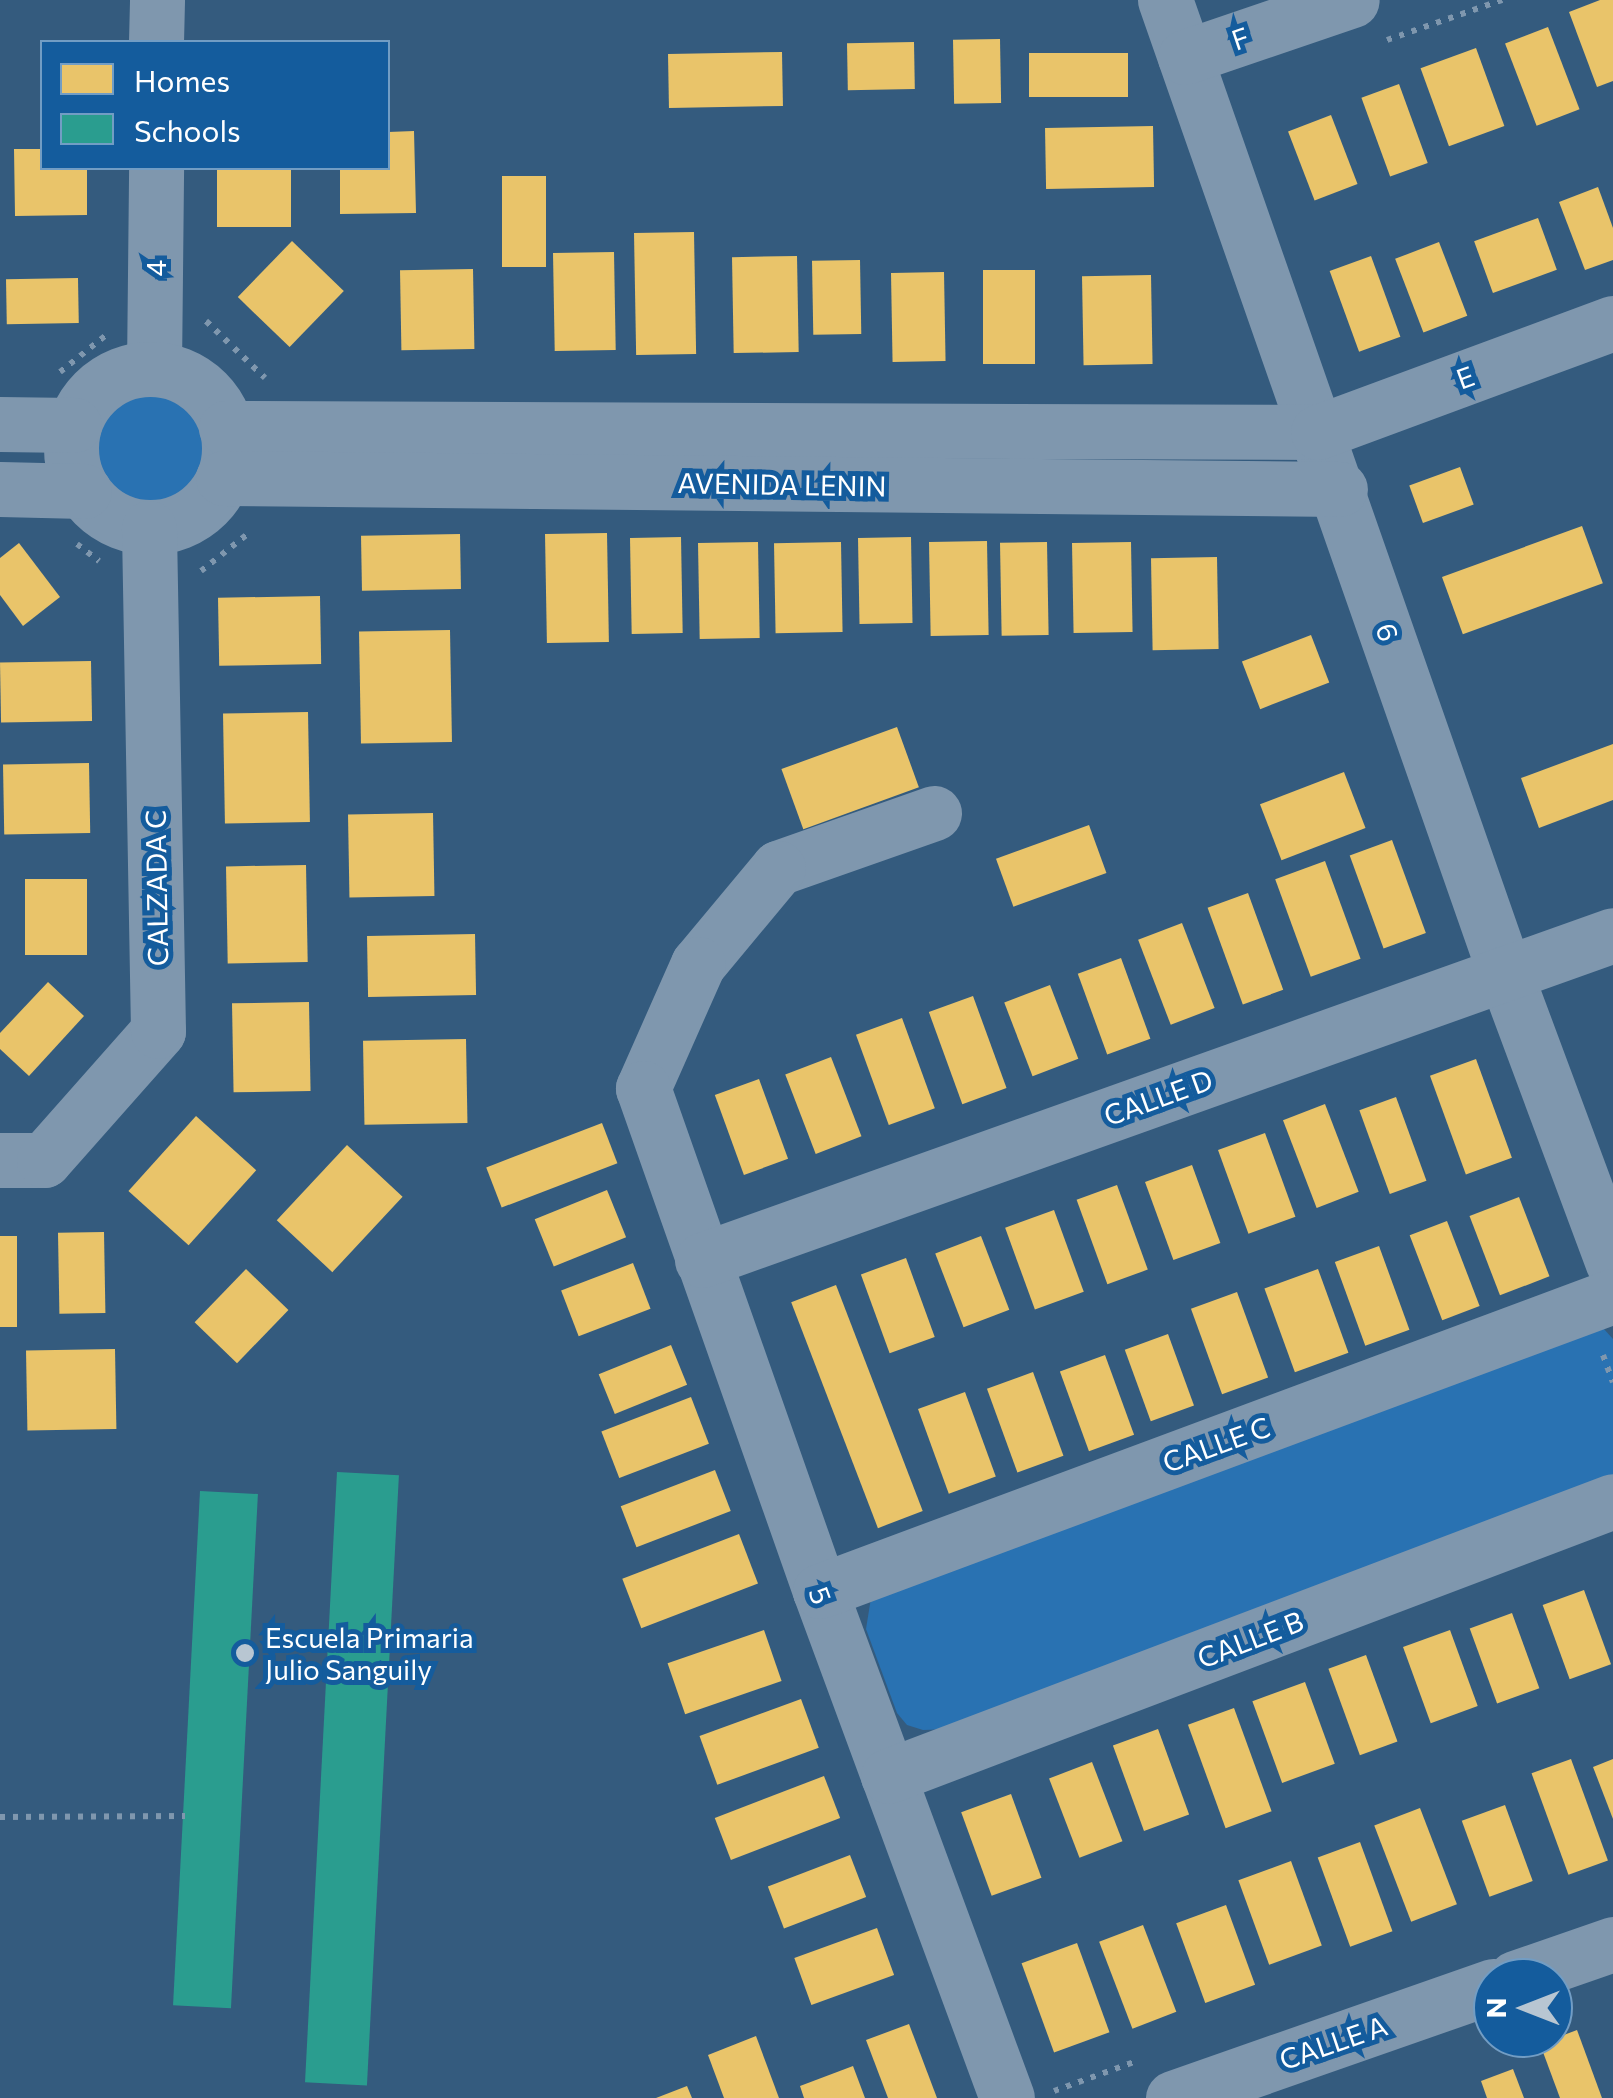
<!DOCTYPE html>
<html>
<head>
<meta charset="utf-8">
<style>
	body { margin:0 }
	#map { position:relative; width:1613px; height:2098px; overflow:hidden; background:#345b7e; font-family:Commissioner,sans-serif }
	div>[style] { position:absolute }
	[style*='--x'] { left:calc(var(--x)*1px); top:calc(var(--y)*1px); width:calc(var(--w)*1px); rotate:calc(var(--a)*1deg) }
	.green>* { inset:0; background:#2972b2 }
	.round { border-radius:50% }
	.homes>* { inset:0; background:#e9c46a; transform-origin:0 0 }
	.schools>* { inset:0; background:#2a9d8f; transform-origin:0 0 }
	.path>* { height:6px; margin-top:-3px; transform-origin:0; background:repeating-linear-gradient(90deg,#7f97ae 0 5px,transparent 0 13px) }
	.minor>* { height:55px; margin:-27.5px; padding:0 27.5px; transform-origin:27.5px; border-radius:27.5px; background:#7f97ae }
	.minor>.ring { margin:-27.5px; padding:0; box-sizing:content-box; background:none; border:55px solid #7f97ae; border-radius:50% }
	.dots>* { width:28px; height:28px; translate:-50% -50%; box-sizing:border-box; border:5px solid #145c9d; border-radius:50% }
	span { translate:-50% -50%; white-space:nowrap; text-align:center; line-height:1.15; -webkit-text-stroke:10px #145c9d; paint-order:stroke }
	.street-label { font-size:28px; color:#fff }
	.poi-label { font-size:28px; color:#fff }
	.left { translate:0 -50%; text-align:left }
	.legend { position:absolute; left:40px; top:40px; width:350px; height:130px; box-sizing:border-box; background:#145c9d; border:2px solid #729dc4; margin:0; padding:12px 18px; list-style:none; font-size:30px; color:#fff }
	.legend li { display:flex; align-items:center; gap:20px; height:50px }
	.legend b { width:50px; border:2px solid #729dc4 }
	.north { position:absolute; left:1473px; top:1958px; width:100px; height:100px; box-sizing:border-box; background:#145c9d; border:2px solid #729dc4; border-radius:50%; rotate:270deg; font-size:28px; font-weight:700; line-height:40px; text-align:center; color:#fff }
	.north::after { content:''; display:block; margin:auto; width:35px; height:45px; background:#b8c6d2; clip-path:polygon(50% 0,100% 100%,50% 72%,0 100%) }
</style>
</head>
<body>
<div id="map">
	<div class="green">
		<i class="round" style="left:88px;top:390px;width:122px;height:122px"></i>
		<i style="clip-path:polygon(1603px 1328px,1613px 1339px,1613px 1481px,949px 1729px,923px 1730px,907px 1725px,897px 1713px,866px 1629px,871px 1598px)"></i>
	</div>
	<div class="homes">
		<i style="clip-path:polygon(1600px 0,1613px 0,1613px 81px,1597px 87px,1569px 12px)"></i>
		<i style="left:1548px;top:27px;width:88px;height:46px;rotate:69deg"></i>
		<i style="left:1000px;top:39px;width:64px;height:47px;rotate:89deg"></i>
		<i style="left:914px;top:42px;width:47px;height:67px;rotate:89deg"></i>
		<i style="left:1476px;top:48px;width:83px;height:59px;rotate:70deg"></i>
		<i style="left:782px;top:52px;width:54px;height:114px;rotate:89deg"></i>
		<i style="left:1128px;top:53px;width:44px;height:99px;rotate:90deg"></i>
		<i style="left:1399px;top:84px;width:84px;height:40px;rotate:70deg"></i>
		<i style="left:1331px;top:115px;width:74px;height:46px;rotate:69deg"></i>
		<i style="left:1153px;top:126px;width:61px;height:108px;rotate:89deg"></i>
		<i style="clip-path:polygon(414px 131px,416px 213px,340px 214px,340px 168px,388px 168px,388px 132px)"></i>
		<i style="clip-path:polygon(14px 149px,42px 149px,42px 168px,87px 168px,87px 215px,15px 216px)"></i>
		<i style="left:217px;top:168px;width:74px;height:59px"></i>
		<i style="left:502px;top:176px;width:44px;height:91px"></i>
		<i style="clip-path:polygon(1598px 187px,1613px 228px,1613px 260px,1585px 270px,1559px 202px)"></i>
		<i style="left:1538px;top:218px;width:55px;height:68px;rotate:70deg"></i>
		<i style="left:694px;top:232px;width:122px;height:60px;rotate:89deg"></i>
		<i style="left:292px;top:241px;width:72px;height:78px;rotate:44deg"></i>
		<i style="left:1439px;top:242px;width:79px;height:47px;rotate:69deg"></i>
		<i style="left:614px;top:252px;width:98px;height:61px;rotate:89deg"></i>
		<i style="left:797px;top:256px;width:96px;height:65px;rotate:89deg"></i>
		<i style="left:1371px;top:256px;width:86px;height:44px;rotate:70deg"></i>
		<i style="left:860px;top:260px;width:74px;height:48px;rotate:89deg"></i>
		<i style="left:473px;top:269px;width:80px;height:73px;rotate:89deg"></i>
		<i style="left:983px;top:270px;width:52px;height:94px"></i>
		<i style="left:944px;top:272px;width:89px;height:53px;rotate:89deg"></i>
		<i style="left:1151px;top:275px;width:89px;height:69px;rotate:89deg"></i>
		<i style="left:78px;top:278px;width:45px;height:72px;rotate:89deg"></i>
		<i style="left:1460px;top:467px;width:40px;height:54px;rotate:70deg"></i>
		<i style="left:1582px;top:526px;width:61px;height:149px;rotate:70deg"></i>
		<i style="left:607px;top:533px;width:109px;height:62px;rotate:89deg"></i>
		<i style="left:460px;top:534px;width:55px;height:99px;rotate:89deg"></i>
		<i style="left:681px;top:537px;width:96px;height:51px;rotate:89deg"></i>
		<i style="left:911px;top:537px;width:86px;height:53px;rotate:89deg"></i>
		<i style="left:987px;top:541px;width:94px;height:58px;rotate:89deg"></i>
		<i style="left:758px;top:542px;width:96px;height:60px;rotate:89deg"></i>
		<i style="left:841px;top:542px;width:90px;height:67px;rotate:89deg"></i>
		<i style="left:1047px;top:542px;width:93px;height:47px;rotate:89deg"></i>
		<i style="left:1131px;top:542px;width:90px;height:59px;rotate:89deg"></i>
		<i style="clip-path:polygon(19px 543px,60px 597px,23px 626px,0 595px,0 558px)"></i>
		<i style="left:1217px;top:557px;width:92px;height:66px;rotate:89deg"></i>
		<i style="left:320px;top:596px;width:68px;height:102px;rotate:89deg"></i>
		<i style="left:450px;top:630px;width:112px;height:91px;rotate:89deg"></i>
		<i style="left:1311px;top:635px;width:51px;height:74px;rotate:69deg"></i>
		<i style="left:91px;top:661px;width:60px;height:91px;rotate:89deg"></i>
		<i style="left:308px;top:712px;width:110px;height:85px;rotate:89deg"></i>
		<i style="left:897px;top:727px;width:64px;height:123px;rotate:70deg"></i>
		<i style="clip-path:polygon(1613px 744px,1613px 800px,1539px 828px,1521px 778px)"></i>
		<i style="left:89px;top:763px;width:70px;height:86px;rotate:89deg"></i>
		<i style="left:1344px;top:772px;width:60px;height:90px;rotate:69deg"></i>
		<i style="left:433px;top:813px;width:83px;height:85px;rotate:89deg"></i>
		<i style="left:1089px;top:825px;width:51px;height:99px;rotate:70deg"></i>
		<i style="left:1392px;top:840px;width:99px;height:45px;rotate:70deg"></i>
		<i style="left:1325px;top:861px;width:104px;height:53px;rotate:70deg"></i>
		<i style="left:306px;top:865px;width:97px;height:80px;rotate:89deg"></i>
		<i style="left:25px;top:879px;width:62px;height:76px"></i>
		<i style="left:1248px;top:893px;width:103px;height:43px;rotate:70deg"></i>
		<i style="left:1182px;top:923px;width:91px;height:47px;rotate:69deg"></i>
		<i style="left:475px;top:934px;width:61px;height:108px;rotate:89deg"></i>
		<i style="left:1121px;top:958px;width:86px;height:46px;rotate:70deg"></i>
		<i style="clip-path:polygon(48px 982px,84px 1016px,29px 1076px,0 1049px,0 1033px)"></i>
		<i style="left:1050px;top:985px;width:79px;height:49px;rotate:69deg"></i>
		<i style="left:973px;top:996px;width:98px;height:47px;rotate:70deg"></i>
		<i style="left:309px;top:1002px;width:89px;height:77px;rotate:89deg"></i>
		<i style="left:902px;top:1018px;width:96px;height:49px;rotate:70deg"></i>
		<i style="left:466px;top:1039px;width:84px;height:103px;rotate:89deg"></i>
		<i style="left:831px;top:1057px;width:85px;height:49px;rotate:69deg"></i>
		<i style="left:1476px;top:1059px;width:105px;height:49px;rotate:70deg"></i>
		<i style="left:759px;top:1079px;width:85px;height:47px;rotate:70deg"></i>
		<i style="left:1396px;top:1097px;width:89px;height:39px;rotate:70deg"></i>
		<i style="left:1325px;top:1104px;width:94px;height:45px;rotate:69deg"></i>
		<i style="left:196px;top:1116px;width:81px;height:101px;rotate:42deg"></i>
		<i style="left:602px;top:1123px;width:43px;height:124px;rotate:69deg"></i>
		<i style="left:1265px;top:1133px;width:89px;height:50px;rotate:70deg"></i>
		<i style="left:347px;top:1145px;width:76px;height:103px;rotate:43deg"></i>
		<i style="left:1192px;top:1165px;width:83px;height:50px;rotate:70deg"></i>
		<i style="left:1117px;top:1185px;width:90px;height:43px;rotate:70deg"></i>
		<i style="left:607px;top:1190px;width:51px;height:78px;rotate:68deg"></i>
		<i style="left:1519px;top:1197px;width:85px;height:53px;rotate:69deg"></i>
		<i style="left:1054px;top:1210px;width:87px;height:52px;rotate:70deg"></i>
		<i style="left:1447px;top:1221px;width:91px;height:40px;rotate:69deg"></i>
		<i style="left:104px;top:1232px;width:81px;height:46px;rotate:89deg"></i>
		<i style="left:0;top:1236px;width:17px;height:91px"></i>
		<i style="left:981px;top:1236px;width:79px;height:49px;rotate:69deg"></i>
		<i style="left:1379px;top:1246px;width:89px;height:47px;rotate:70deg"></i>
		<i style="left:906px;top:1258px;width:84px;height:48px;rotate:70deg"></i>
		<i style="left:633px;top:1263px;width:49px;height:77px;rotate:69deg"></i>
		<i style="left:246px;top:1269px;width:59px;height:74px;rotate:44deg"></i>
		<i style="left:1318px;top:1269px;width:89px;height:57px;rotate:70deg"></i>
		<i style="left:836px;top:1285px;width:242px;height:48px;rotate:69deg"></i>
		<i style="left:1237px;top:1292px;width:91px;height:49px;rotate:70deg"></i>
		<i style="left:1168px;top:1334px;width:76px;height:46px;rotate:70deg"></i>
		<i style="left:671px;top:1345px;width:43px;height:78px;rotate:68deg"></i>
		<i style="left:115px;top:1349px;width:80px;height:89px;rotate:89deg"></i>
		<i style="left:1105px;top:1355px;width:85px;height:48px;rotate:70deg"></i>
		<i style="left:1033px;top:1372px;width:89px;height:49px;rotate:70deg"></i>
		<i style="left:965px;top:1392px;width:90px;height:50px;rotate:70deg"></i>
		<i style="left:691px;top:1397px;width:50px;height:96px;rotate:69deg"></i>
		<i style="left:715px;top:1470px;width:44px;height:101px;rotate:69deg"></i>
		<i style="left:739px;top:1534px;width:53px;height:125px;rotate:69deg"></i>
		<i style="left:1584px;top:1590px;width:79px;height:44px;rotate:70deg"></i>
		<i style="left:1512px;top:1613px;width:80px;height:45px;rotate:70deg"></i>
		<i style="left:764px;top:1630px;width:54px;height:102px;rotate:71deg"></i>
		<i style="left:1450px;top:1630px;width:81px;height:50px;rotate:70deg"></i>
		<i style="left:1366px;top:1655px;width:92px;height:40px;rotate:70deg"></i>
		<i style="left:1305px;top:1682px;width:87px;height:56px;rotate:70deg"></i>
		<i style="left:801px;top:1699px;width:52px;height:108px;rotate:70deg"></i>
		<i style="left:1234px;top:1708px;width:110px;height:49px;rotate:70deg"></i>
		<i style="left:1158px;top:1729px;width:91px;height:48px;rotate:70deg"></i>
		<i style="left:1571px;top:1759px;width:108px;height:42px;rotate:70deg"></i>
		<i style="clip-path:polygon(1613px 1759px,1613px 1819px,1593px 1767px)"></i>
		<i style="left:1092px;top:1762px;width:85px;height:46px;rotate:69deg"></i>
		<i style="left:824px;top:1776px;width:45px;height:117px;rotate:69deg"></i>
		<i style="left:1011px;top:1794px;width:89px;height:53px;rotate:70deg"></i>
		<i style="left:1505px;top:1805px;width:81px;height:46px;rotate:70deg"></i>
		<i style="left:1420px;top:1808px;width:103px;height:49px;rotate:69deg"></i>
		<i style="left:1360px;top:1842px;width:95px;height:45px;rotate:70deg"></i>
		<i style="left:850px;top:1855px;width:45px;height:88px;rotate:69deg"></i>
		<i style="left:1291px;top:1861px;width:90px;height:56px;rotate:70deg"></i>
		<i style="left:1226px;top:1905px;width:85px;height:53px;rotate:70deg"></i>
		<i style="left:1143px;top:1925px;width:93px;height:47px;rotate:69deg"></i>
		<i style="left:877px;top:1928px;width:50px;height:88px;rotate:70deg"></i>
		<i style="left:1077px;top:1943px;width:95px;height:59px;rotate:70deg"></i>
		<i style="clip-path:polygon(909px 2024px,937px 2098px,888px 2098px,866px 2040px)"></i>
		<i style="clip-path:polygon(1577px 2030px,1602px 2098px,1560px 2098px,1540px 2044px)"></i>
		<i style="clip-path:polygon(756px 2036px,779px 2098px,724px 2098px,708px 2055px)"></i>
		<i style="clip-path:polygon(853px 2066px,865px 2098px,804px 2098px,800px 2086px)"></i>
		<i style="clip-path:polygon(1513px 2069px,1524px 2098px,1487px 2098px,1481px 2081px)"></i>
		<i style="clip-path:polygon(687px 2086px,692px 2098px,656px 2098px)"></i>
	</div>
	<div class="schools">
		<i style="left:337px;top:1472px;width:62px;height:611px;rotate:3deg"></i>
		<i style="left:200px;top:1491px;width:58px;height:515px;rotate:3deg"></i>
	</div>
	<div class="path">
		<i style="--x:1387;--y:40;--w:122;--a:-19.2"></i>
		<i style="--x:206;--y:321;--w:82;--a:44"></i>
		<i style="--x:60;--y:372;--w:58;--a:-38.7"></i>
		<i style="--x:77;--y:544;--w:28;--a:38"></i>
		<i style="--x:201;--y:571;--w:63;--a:-38.5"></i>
		<i style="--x:1603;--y:1355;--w:29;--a:70"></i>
		<i style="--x:0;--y:1817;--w:185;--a:-0.3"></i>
		<i style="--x:1054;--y:2091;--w:88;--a:-19.9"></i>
	</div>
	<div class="minor">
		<i style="--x:1165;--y:0;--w:1031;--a:70.74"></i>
		<i style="--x:1505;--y:973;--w:309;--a:69.6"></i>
		<i style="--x:156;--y:42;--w:42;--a:-88.6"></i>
		<i style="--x:1185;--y:57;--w:176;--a:-18.8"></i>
		<i style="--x:154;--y:369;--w:201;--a:-89.4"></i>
		<i class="ring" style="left:71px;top:369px;width:103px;height:103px"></i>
		<i style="--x:0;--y:424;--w:74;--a:0.8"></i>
		<i style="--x:226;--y:428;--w:1092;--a:0.21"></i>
		<i style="--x:1318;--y:432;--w:314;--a:-20.3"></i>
		<i style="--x:223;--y:478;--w:1117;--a:0.56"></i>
		<i style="--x:0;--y:489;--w:84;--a:1.4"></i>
		<i style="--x:934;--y:813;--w:165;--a:160.6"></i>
		<i style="--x:778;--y:868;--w:125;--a:129.8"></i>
		<i style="--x:698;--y:964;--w:136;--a:113.9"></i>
		<i style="--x:643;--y:1088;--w:533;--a:70.61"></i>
		<i style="--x:820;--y:1591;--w:540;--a:69.75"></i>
		<i style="--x:0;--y:1160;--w:44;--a:0"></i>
		<i style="--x:44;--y:1160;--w:172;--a:-48.5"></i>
		<i style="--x:158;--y:1031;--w:503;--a:-91.03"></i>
		<i style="--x:702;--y:1260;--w:967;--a:-19.63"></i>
		<i style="--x:820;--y:1591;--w:846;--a:-20.41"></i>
		<i style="--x:888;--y:1776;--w:775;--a:-20.77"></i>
		<i style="--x:1515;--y:1978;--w:104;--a:-19.1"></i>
		<i style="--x:1173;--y:2098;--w:339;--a:-19.3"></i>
	</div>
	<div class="dots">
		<i style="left:245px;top:1653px;background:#b8c6d2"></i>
	</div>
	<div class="street-label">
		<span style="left:1240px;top:38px;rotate:-19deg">F</span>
		<span style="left:155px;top:268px;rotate:-90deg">4</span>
		<span style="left:1465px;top:377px;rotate:-20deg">E</span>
		<span style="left:782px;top:484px;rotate:1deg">AVENIDA LENIN</span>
		<span style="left:1388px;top:632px;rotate:71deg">6</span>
		<span style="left:156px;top:888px;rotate:-91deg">CALZADA C</span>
		<span style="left:1158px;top:1097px;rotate:-20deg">CALLE D</span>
		<span style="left:1216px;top:1444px;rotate:-20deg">CALLE C</span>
		<span style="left:821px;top:1595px;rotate:70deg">5</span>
		<span style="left:1250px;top:1639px;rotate:-21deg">CALLE B</span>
		<span style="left:1333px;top:2042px;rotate:-19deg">CALLE A</span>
	</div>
	<div class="poi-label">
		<span class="left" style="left:265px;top:1653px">Escuela Primaria<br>Julio Sanguily</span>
	</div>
	<ul class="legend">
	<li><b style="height:28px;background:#e9c46a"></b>Homes</li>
	<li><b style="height:28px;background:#2a9d8f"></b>Schools</li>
	</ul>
	<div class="north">N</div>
</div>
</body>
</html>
